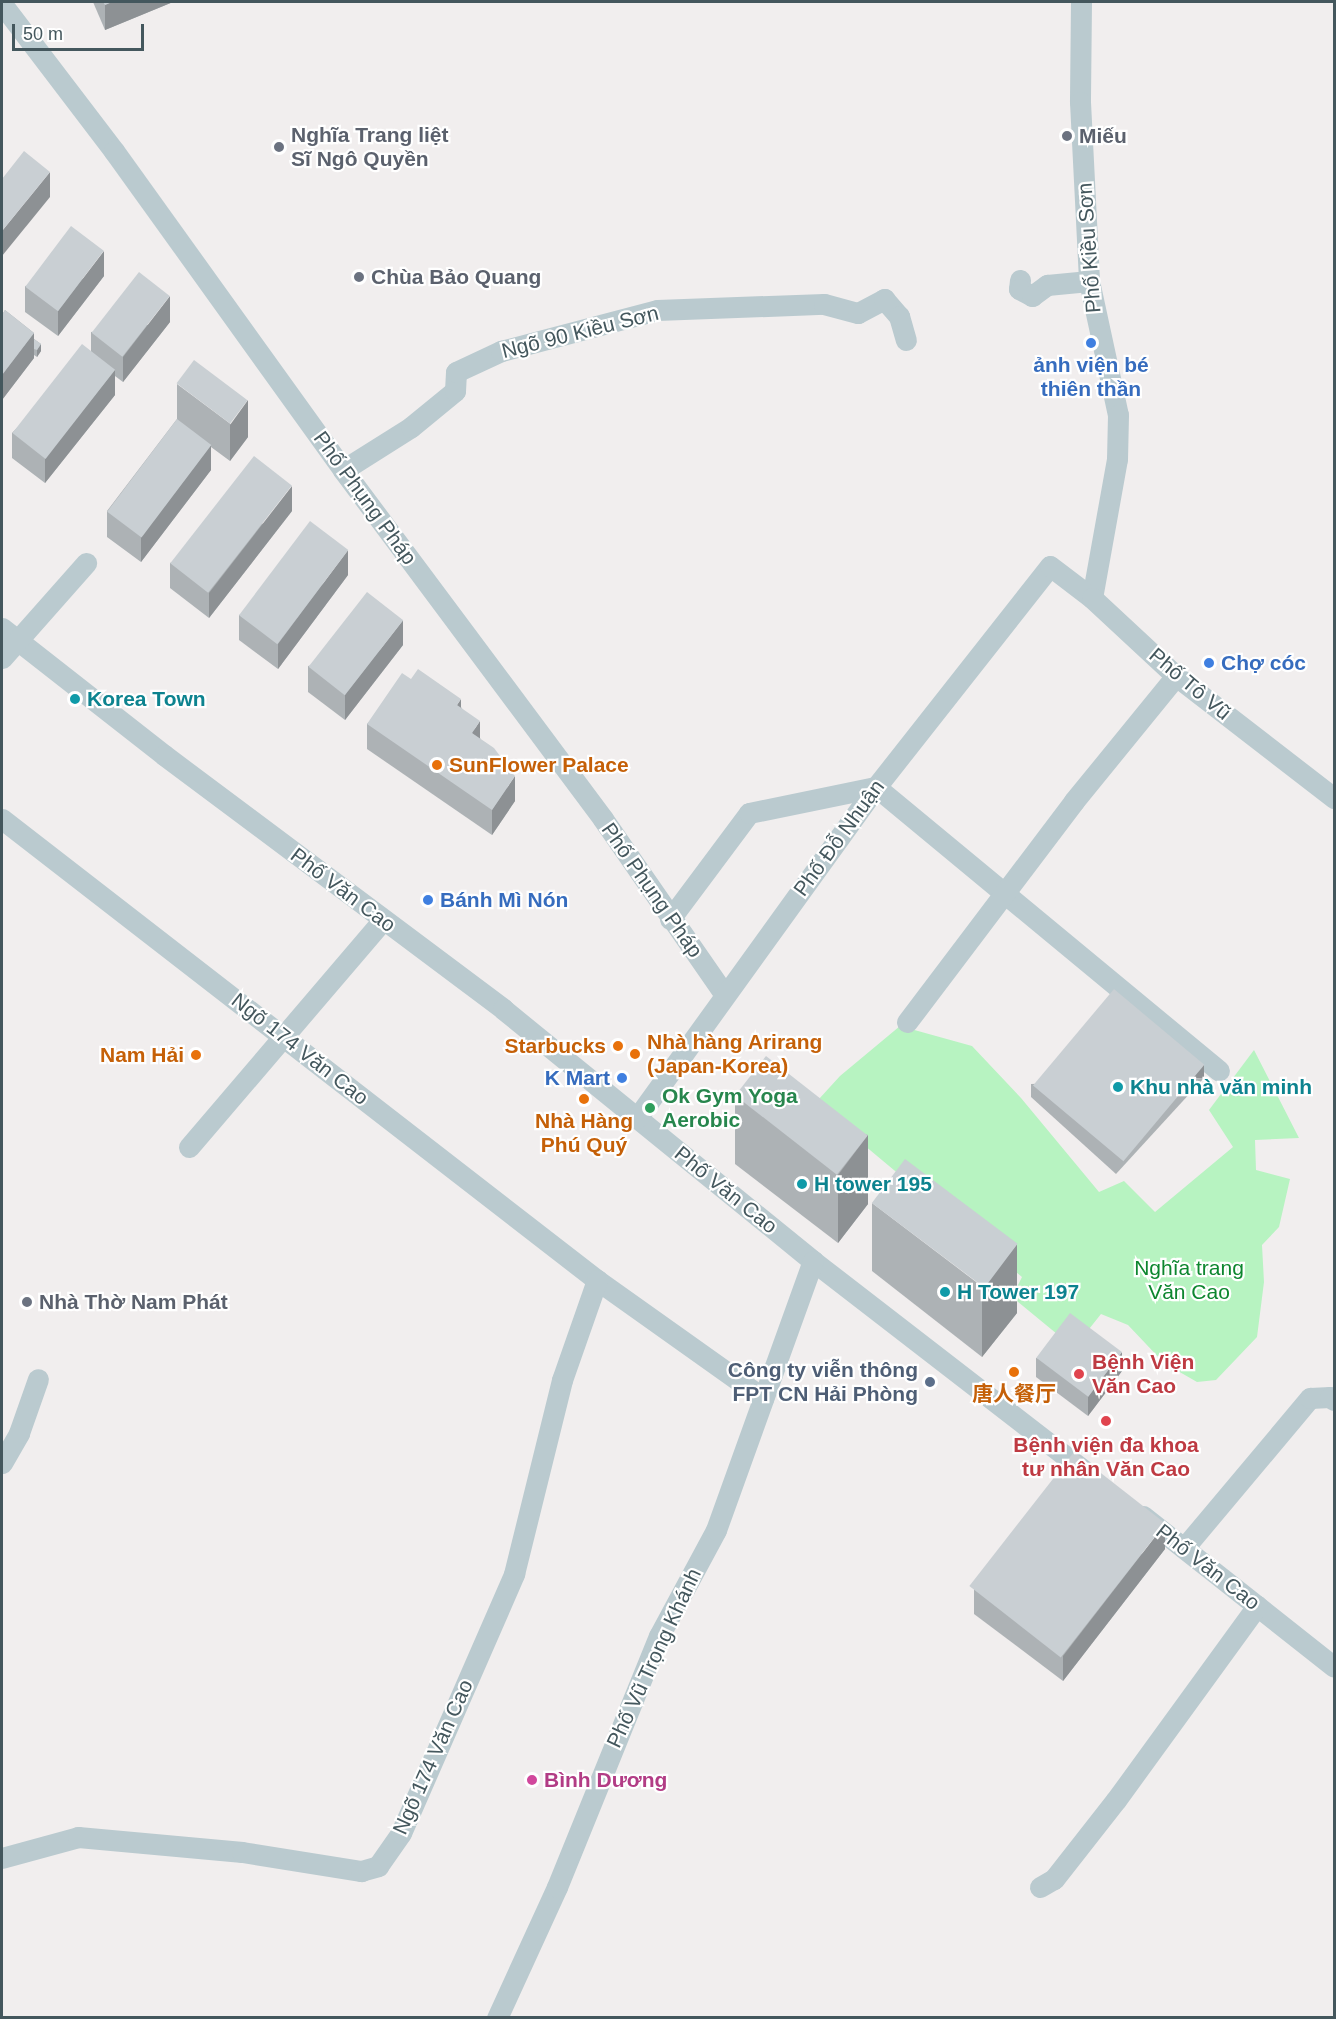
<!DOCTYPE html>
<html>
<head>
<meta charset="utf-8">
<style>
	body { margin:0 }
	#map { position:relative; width:1336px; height:2019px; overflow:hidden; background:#f1eeee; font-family:Arial,"Noto Sans SC",sans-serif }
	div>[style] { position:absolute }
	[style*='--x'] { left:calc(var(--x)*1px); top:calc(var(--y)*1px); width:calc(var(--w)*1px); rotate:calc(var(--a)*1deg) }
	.green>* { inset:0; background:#b7f3c1 }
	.minor>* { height:21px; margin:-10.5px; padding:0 10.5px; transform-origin:10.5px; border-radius:10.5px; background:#bacacf }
	.wall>* { inset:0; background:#adb2b5 }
	.shaded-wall>* { inset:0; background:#8d9194; transform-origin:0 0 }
	.building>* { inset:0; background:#c9cfd3; transform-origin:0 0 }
	.dots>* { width:16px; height:16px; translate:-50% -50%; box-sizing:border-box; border:3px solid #fff; border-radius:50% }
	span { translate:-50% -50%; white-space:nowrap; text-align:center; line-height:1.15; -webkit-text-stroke:4.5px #fff; paint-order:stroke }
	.worship-label { font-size:21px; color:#5b616d; font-weight:700 }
	.left { translate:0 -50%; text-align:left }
	.street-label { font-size:21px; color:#44575d }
	.shop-label { font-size:21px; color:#366cbe; font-weight:700 }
	.right { translate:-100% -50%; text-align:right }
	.culture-label { font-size:21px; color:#0d838f; font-weight:700 }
	.food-label { font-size:21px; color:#c56008; font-weight:700 }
	.leisure-label { font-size:21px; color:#27864d; font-weight:700 }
	.park-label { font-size:21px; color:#0d862f }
	.health-label { font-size:21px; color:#be3a42; font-weight:700 }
	.service-label { font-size:21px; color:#4e5e75; font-weight:700 }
	.hotel-label { font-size:21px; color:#b23c85; font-weight:700 }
	.frame { position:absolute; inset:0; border:3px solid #44575d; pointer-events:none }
	.scale { position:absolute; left:12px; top:24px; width:132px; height:27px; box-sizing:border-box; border:3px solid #44575d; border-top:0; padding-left:8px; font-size:18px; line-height:21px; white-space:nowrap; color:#44575d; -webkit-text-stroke:4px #fff; paint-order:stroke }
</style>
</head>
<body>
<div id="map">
	<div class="green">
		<i style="clip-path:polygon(900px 1026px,972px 1046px,1021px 1098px,1099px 1192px,1124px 1181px,1155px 1212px,1233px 1147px,1209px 1110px,1254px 1050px,1299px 1138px,1255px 1140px,1256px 1170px,1290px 1179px,1279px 1227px,1262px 1245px,1264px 1282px,1257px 1337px,1216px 1380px,1197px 1382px,1164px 1363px,1128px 1325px,1101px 1314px,1074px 1348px,1012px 1297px,1022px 1277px,822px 1110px,819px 1099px,840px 1076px)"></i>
	</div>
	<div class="minor">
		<i style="--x:1081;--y:2;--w:100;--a:90.6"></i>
		<i style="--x:1080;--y:102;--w:179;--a:87.1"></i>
		<i style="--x:1089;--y:281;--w:137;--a:77.8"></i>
		<i style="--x:1118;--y:415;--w:44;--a:91.3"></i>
		<i style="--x:1117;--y:459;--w:141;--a:100.2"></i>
		<i style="--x:2;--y:4;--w:185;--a:52.7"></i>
		<i style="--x:114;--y:151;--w:393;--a:54.3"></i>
		<i style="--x:343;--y:470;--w:435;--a:53.3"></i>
		<i style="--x:603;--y:819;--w:213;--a:55.3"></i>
		<i style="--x:1020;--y:280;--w:9;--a:96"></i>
		<i style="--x:1019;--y:289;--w:15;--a:28"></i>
		<i style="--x:1032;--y:296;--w:19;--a:-36"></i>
		<i style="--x:1047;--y:285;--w:42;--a:-5.4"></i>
		<i style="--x:343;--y:470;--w:80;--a:-32.3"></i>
		<i style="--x:411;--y:427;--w:57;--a:-39.3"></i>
		<i style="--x:455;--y:391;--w:19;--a:-87"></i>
		<i style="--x:456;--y:372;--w:50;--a:-25"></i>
		<i style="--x:501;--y:351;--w:161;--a:-14.7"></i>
		<i style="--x:657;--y:310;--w:167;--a:-2.1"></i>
		<i style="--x:824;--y:304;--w:35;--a:15"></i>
		<i style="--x:858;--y:313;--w:30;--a:-28"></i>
		<i style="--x:884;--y:299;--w:23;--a:49"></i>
		<i style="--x:899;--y:316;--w:25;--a:74"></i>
		<i style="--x:2;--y:628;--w:206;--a:38.1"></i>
		<i style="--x:164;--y:755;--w:424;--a:36.8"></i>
		<i style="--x:503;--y:1009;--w:400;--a:39.1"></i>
		<i style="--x:813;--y:1261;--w:350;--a:37.7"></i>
		<i style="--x:2;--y:658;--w:127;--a:-48.5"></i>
		<i style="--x:2;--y:819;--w:753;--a:37.77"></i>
		<i style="--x:597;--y:1280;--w:204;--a:35.4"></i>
		<i style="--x:670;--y:919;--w:132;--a:-53.3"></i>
		<i style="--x:749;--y:813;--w:130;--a:-11.6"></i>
		<i style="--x:876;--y:787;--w:445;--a:39.6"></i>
		<i style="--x:907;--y:1022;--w:277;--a:-52.9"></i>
		<i style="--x:1074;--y:801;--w:161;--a:-50.8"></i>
		<i style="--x:637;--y:1118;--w:408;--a:-54.2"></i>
		<i style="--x:876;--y:787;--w:281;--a:-51.8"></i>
		<i style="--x:1050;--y:566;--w:53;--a:37.3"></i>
		<i style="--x:1092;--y:598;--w:115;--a:42.9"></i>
		<i style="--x:1176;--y:676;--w:200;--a:37.7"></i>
		<i style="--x:189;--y:1147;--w:299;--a:-49.5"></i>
		<i style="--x:2;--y:1463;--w:34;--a:-60"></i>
		<i style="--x:19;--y:1433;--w:57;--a:-70.6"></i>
		<i style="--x:1143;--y:1516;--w:243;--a:38.3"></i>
		<i style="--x:1184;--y:1548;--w:196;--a:-50"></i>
		<i style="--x:1310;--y:1398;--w:20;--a:-3"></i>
		<i style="--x:1330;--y:1397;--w:5;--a:37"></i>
		<i style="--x:2;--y:1858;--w:79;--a:-15.4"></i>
		<i style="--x:78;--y:1837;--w:165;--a:5.2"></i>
		<i style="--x:242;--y:1852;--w:121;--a:9.1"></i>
		<i style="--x:361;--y:1871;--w:18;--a:-16"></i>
		<i style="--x:378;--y:1866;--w:40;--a:-55.1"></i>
		<i style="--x:401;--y:1833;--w:283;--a:-66.4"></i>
		<i style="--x:514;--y:1574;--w:200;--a:-76.1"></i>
		<i style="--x:562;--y:1380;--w:106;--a:-70.7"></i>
		<i style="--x:1040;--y:1887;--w:16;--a:-30"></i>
		<i style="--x:1054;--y:1879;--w:100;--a:-51.9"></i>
		<i style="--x:1116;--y:1800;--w:240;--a:-54"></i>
		<i style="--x:497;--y:2018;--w:144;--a:-65.4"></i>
		<i style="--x:557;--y:1887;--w:271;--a:-67.9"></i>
		<i style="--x:659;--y:1636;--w:120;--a:-61.7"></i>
		<i style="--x:716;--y:1530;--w:286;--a:-70.2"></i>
	</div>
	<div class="wall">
		<i style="clip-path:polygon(93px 2px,173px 2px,105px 30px)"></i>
		<i style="clip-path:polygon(104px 276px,58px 336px,25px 312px,25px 286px)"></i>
		<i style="clip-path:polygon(5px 310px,34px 333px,34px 339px,41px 344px,41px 351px,37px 357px,34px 355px,34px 358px,2px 400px,2px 315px)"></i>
		<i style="clip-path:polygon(170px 322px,123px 382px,115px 376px,115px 395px,45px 483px,12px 458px,12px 433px,91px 351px,91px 332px)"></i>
		<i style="clip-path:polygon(177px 384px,248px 437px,230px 461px,211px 447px,211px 470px,141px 562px,107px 537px,107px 511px,177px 419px)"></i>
		<i style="clip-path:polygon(292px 511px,209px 618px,170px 588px,170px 563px)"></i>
		<i style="clip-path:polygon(348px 575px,278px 669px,239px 640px,239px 615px)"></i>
		<i style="clip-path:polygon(403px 645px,345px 720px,308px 692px,308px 666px)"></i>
		<i style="clip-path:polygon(411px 679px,461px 707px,480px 738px,515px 801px,492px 835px,367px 749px,367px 724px)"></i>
		<i style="clip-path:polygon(1204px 1078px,1116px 1174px,1031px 1097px,1031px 1084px)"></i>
		<i style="clip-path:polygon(735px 1095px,868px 1135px,868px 1204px,838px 1243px,735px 1164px)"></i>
		<i style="clip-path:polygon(872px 1203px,1017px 1313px,982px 1357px,872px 1271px)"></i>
		<i style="clip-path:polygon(1036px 1358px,1122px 1371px,1088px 1416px,1036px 1377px)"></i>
		<i style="clip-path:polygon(1165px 1549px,1063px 1681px,974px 1614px,974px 1589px)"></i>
	</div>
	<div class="shaded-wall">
		<i style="clip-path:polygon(112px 2px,173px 2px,105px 30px,105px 5px)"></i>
		<i style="clip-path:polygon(50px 172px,50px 197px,2px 256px,2px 231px)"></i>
		<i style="clip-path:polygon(104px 251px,104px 276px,58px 336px,58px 311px)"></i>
		<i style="clip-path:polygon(170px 296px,170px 322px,123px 382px,123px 357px)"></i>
		<i style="clip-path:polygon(34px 333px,34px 358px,2px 400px,2px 375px)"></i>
		<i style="clip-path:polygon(41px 344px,41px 351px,37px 357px,37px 350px)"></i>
		<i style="clip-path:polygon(115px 370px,115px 395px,45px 483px,45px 458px)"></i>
		<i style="clip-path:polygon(248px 400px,248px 437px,230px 461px,230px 425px)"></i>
		<i style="clip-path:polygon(211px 445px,211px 470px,141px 562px,141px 537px)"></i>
		<i style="clip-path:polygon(292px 486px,292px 511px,209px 618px,209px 593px)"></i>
		<i style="clip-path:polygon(348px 550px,348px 575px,278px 669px,278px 644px)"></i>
		<i style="clip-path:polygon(403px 620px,403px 645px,345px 720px,345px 695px)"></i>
		<i style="clip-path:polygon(461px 699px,461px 724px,457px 705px)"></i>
		<i style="clip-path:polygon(480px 721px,480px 746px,472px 733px)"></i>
		<i style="clip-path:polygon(515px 776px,515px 801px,492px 835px,492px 810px)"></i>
		<i style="left:1204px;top:1065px;width:13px;height:130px;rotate:90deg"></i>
		<i style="clip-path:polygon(868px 1135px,868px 1204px,838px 1243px,838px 1175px)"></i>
		<i style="clip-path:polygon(1017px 1244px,1017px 1313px,982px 1357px,982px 1288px)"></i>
		<i style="clip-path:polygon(1122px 1352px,1122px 1371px,1088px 1416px,1088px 1397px)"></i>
		<i style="clip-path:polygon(1165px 1524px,1165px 1549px,1063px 1681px,1063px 1656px)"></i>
	</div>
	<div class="building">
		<i style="clip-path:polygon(103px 2px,112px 2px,105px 5px)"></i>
		<i style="clip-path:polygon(24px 151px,50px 172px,2px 231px,2px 179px)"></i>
		<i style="left:71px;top:226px;width:41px;height:76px;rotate:37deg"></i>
		<i style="left:139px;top:272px;width:39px;height:77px;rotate:38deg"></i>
		<i style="clip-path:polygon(5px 310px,34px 333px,2px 375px,2px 315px)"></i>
		<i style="clip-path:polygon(34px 339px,41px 344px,37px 350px,34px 349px)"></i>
		<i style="left:82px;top:344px;width:42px;height:113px;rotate:38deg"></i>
		<i style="left:194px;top:360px;width:67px;height:29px;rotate:37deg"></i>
		<i style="left:177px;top:419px;width:43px;height:116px;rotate:37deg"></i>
		<i style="left:254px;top:456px;width:48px;height:136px;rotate:38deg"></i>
		<i style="left:310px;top:521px;width:48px;height:118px;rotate:37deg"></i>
		<i style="left:367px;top:592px;width:46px;height:95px;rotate:38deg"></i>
		<i style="clip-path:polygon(418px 669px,461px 699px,457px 705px,480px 721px,472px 733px,494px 748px,515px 776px,492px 810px,367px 724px,402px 673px,411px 679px)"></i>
		<i style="left:1114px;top:989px;width:118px;height:126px;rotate:40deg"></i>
		<i style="left:766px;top:1056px;width:129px;height:50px;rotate:38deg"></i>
		<i style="left:905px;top:1159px;width:141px;height:55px;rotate:37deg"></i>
		<i style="left:1070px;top:1313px;width:65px;height:56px;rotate:37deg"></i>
		<i style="left:1074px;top:1452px;width:116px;height:170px;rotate:38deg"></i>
	</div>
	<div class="dots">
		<i style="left:1067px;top:136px;background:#6b7280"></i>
		<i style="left:279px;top:147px;background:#6b7280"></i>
		<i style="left:359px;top:277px;background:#6b7280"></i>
		<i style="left:1091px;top:343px;background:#3f7fe0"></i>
		<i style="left:1209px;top:663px;background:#3f7fe0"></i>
		<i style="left:75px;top:699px;background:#0f9aa8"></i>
		<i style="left:437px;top:765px;background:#e8710a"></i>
		<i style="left:428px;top:900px;background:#3f7fe0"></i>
		<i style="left:618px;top:1046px;background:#e8710a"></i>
		<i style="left:635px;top:1054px;background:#e8710a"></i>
		<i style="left:196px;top:1055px;background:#e8710a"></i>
		<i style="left:622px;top:1078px;background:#3f7fe0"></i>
		<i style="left:1118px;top:1087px;background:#0f9aa8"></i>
		<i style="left:584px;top:1099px;background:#e8710a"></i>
		<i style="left:650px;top:1108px;background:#2e9e5b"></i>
		<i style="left:802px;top:1184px;background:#0f9aa8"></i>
		<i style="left:945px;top:1292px;background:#0f9aa8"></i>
		<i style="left:27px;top:1302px;background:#6b7280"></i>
		<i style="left:1014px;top:1372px;background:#e8710a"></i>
		<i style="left:1079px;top:1374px;background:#e0444e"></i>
		<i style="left:930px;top:1382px;background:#5c6f8a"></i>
		<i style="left:1106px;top:1421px;background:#e0444e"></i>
		<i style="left:532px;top:1780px;background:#d1479c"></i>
	</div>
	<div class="worship-label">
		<span class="left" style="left:291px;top:147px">Nghĩa Trang liệt<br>Sĩ Ngô Quyền</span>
		<span class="left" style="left:1079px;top:136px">Miếu</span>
		<span class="left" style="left:371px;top:277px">Chùa Bảo Quang</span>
		<span class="left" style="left:39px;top:1302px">Nhà Thờ Nam Phát</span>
	</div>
	<div class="street-label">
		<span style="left:1089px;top:248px;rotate:-94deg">Phố Kiều Sơn</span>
		<span style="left:580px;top:332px;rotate:-14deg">Ngõ 90 Kiều Sơn</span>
		<span style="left:365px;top:498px;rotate:54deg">Phố Phụng Pháp</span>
		<span style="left:1190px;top:684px;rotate:40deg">Phố Tô Vũ</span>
		<span style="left:839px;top:838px;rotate:-54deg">Phố Đỗ Nhuận</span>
		<span style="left:343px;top:890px;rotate:37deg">Phố Văn Cao</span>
		<span style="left:652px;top:890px;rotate:55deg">Phố Phụng Pháp</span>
		<span style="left:300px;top:1049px;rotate:38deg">Ngõ 174 Văn Cao</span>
		<span style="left:726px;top:1190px;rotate:39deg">Phố Văn Cao</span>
		<span style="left:1208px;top:1567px;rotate:38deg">Phố Văn Cao</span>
		<span style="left:654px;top:1658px;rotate:-65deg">Phố Vũ Trọng Khánh</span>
		<span style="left:433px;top:1757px;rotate:-66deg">Ngõ 174 Văn Cao</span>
	</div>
	<div class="shop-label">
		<span style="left:1091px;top:377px">ảnh viện bé<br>thiên thần</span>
		<span class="left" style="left:1221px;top:663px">Chợ cóc</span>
		<span class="left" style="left:440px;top:900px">Bánh Mì Nón</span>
		<span class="right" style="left:610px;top:1078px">K Mart</span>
	</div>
	<div class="culture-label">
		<span class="left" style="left:87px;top:699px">Korea Town</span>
		<span class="left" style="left:1130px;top:1087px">Khu nhà văn minh</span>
		<span class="left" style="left:814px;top:1184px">H tower 195</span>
		<span class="left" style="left:957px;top:1292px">H Tower 197</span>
	</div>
	<div class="food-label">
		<span class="left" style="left:449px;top:765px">SunFlower Palace</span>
		<span class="left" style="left:647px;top:1054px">Nhà hàng Arirang<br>(Japan-Korea)</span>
		<span class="right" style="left:606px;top:1046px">Starbucks</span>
		<span class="right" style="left:184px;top:1055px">Nam Hải</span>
		<span style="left:584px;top:1133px">Nhà Hàng<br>Phú Quý</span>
		<span style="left:1014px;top:1394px">唐人餐厅</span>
	</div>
	<div class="leisure-label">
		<span class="left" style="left:662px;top:1108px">Ok Gym Yoga<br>Aerobic</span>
	</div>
	<div class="park-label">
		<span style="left:1189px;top:1280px">Nghĩa trang<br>Văn Cao</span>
	</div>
	<div class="health-label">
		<span class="left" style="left:1092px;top:1374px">Bệnh Viện<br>Văn Cao</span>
		<span style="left:1106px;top:1457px">Bệnh viện đa khoa<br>tư nhân Văn Cao</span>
	</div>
	<div class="service-label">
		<span class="right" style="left:918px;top:1382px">Công ty viễn thông<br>FPT CN Hải Phòng</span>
	</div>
	<div class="hotel-label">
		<span class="left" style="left:544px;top:1780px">Bình Dương</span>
	</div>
	<div class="frame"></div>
	<div class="scale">50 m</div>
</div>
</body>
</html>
